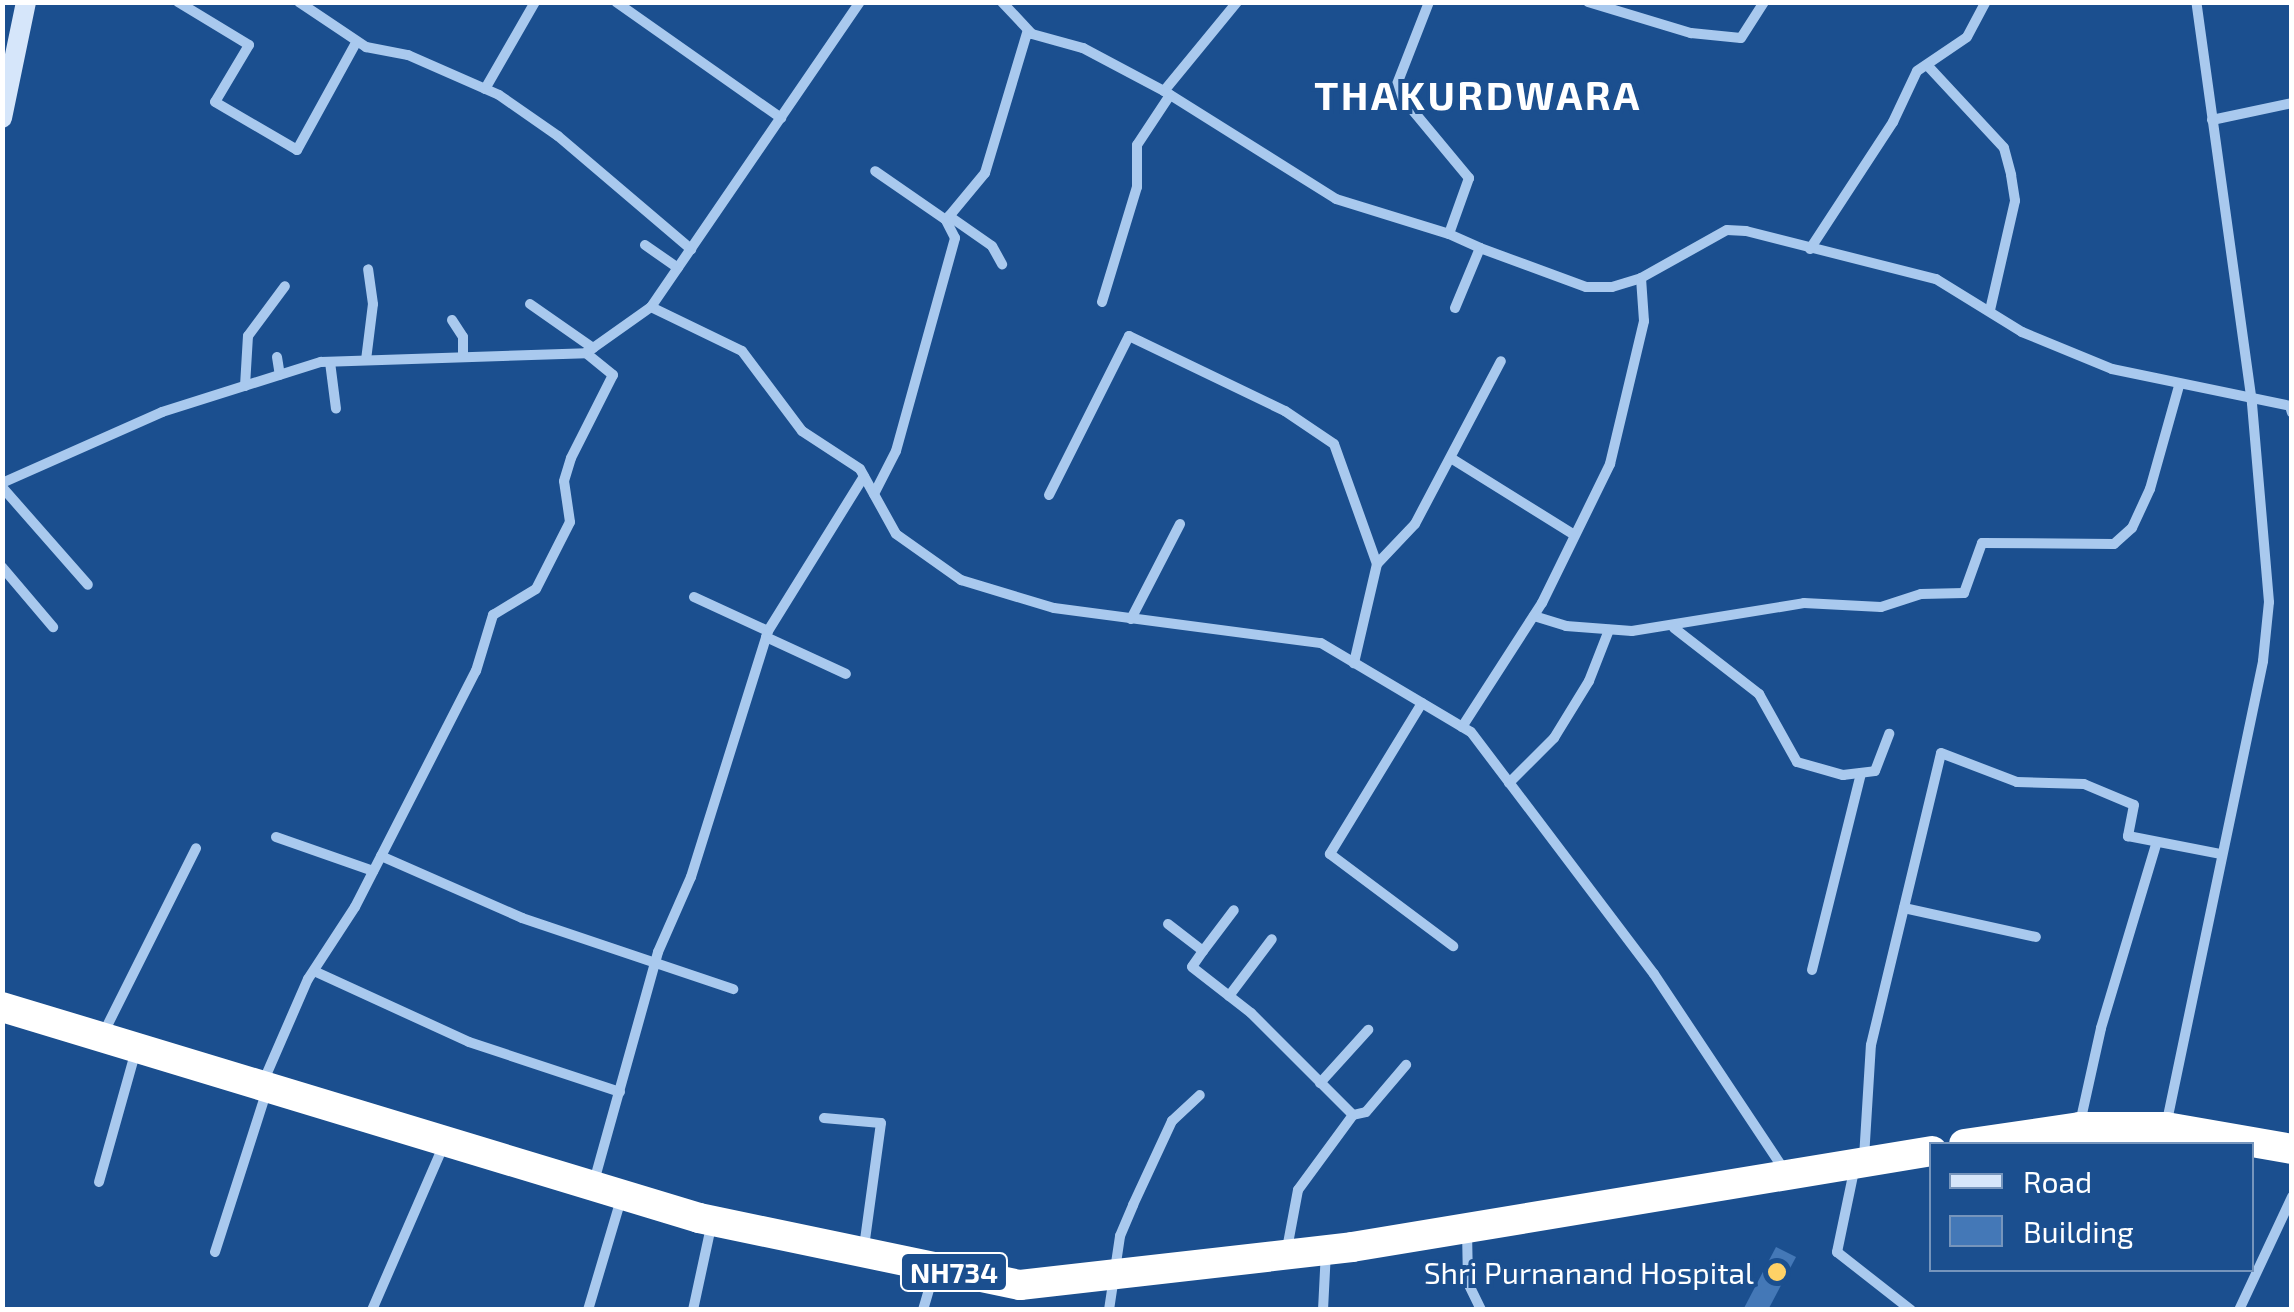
<!DOCTYPE html>
<html>
<head>
<meta charset="utf-8">
<style>
	body { margin:0 }
	#map { position:relative; width:2294px; height:1312px; overflow:hidden; background:#1b4f8f; font-family:"Exo 2",sans-serif }
	div>[style] { position:absolute }
	[style*='--x'] { left:calc(var(--x)*1px); top:calc(var(--y)*1px); width:calc(var(--w)*1px); rotate:calc(var(--a)*1deg) }
	.building>* { inset:0; background:#4478b7 }
	.street>* { height:10px; margin:-5px; padding:0 5px; transform-origin:5px; border-radius:5px; background:#a9c9ee }
	.secondary>* { height:20px; margin:-10px; padding:0 10px; transform-origin:10px; border-radius:10px; background:#d6e6fa }
	.highway>* { height:30px; margin:-15px; padding:0 15px; transform-origin:15px; border-radius:15px; background:#fff }
	.dots>* { width:28px; height:28px; translate:-50% -50%; box-sizing:border-box; border:5px solid #1b4f8f; border-radius:50% }
	span { translate:-50% -50%; white-space:nowrap; text-align:center; line-height:1.15; -webkit-text-stroke:8px #1b4f8f; paint-order:stroke }
	.shield-label span { padding:2px 8px; background:#1b4f8f; border:2px solid; border-radius:8px; -webkit-text-stroke-width:0 }
	.shield-label { font-size:28px; color:#fff; font-weight:700 }
	.poi-label { font-size:30px; color:#fff }
	.right { translate:-100% -50%; text-align:right }
	.district-label { font-size:40px; color:#fff; font-weight:700; letter-spacing:2.5px }
	.frame { position:absolute; inset:0; border:5px solid #fff; pointer-events:none }
	.legend { position:absolute; left:1929px; top:1142px; width:325px; height:130px; box-sizing:border-box; background:#1b4f8f; border:2px solid #7695bc; margin:0; padding:12px 18px; list-style:none; font-size:30px; color:#fff }
	.legend li { display:flex; align-items:center; gap:20px; height:50px }
	.legend b { width:50px; border:2px solid #7695bc }
</style>
</head>
<body>
<div id="map">
	<div class="building">
		<i style="clip-path:polygon(1776px 1247px,1796px 1257px,1768px 1310px,1743px 1310px)"></i>
	</div>
	<div class="street">
		<i style="--x:178;--y:2;--w:83;--a:31.2"></i>
		<i style="--x:249;--y:45;--w:66;--a:120.8"></i>
		<i style="--x:215;--y:102;--w:95;--a:30.3"></i>
		<i style="--x:297;--y:150;--w:124;--a:-61.2"></i>
		<i style="--x:299;--y:2;--w:81;--a:33.9"></i>
		<i style="--x:366;--y:47;--w:43;--a:10.8"></i>
		<i style="--x:408;--y:55;--w:99;--a:23.7"></i>
		<i style="--x:499;--y:95;--w:72;--a:34.8"></i>
		<i style="--x:558;--y:136;--w:175;--a:40.4"></i>
		<i style="--x:616;--y:2;--w:202;--a:35.1"></i>
		<i style="--x:1002;--y:2;--w:44;--a:46.8"></i>
		<i style="--x:1032;--y:34;--w:53;--a:15.4"></i>
		<i style="--x:1083;--y:48;--w:92;--a:28"></i>
		<i style="--x:1164;--y:91;--w:115;--a:-50.6"></i>
		<i style="--x:1429;--y:2;--w:93;--a:111.3"></i>
		<i style="--x:1395;--y:89;--w:116;--a:50.3"></i>
		<i style="--x:1469;--y:178;--w:59;--a:109.7"></i>
		<i style="--x:1449;--y:234;--w:34;--a:24"></i>
		<i style="--x:1480;--y:248;--w:65;--a:112.6"></i>
		<i style="--x:1588;--y:2;--w:108;--a:16.8"></i>
		<i style="--x:1691;--y:33;--w:50;--a:5.7"></i>
		<i style="--x:1741;--y:38;--w:43;--a:-57.4"></i>
		<i style="--x:1927;--y:65;--w:113;--a:47.1"></i>
		<i style="--x:2004;--y:148;--w:28;--a:75"></i>
		<i style="--x:2011;--y:175;--w:26;--a:81"></i>
		<i style="--x:2015;--y:201;--w:112;--a:102.9"></i>
		<i style="--x:485;--y:89;--w:100;--a:-60.1"></i>
		<i style="--x:1164;--y:91;--w:203;--a:32.1"></i>
		<i style="--x:1336;--y:199;--w:118;--a:17.2"></i>
		<i style="--x:2212;--y:120;--w:82;--a:-12"></i>
		<i style="--x:949;--y:216;--w:52;--a:34.9"></i>
		<i style="--x:992;--y:246;--w:21;--a:61"></i>
		<i style="--x:946;--y:220;--w:61;--a:-50.3"></i>
		<i style="--x:985;--y:173;--w:149;--a:-73.3"></i>
		<i style="--x:645;--y:245;--w:40;--a:34.9"></i>
		<i style="--x:1480;--y:248;--w:113;--a:20.2"></i>
		<i style="--x:1586;--y:287;--w:26;--a:0"></i>
		<i style="--x:1612;--y:287;--w:30;--a:-17"></i>
		<i style="--x:1641;--y:278;--w:98;--a:-29.2"></i>
		<i style="--x:1727;--y:230;--w:19;--a:3"></i>
		<i style="--x:1746;--y:231;--w:196;--a:14.2"></i>
		<i style="--x:1936;--y:279;--w:101;--a:31.6"></i>
		<i style="--x:2022;--y:332;--w:97;--a:22.3"></i>
		<i style="--x:2112;--y:369;--w:182;--a:11.7"></i>
		<i style="--x:2290;--y:406;--w:7;--a:74"></i>
		<i style="--x:1810;--y:249;--w:152;--a:-56.8"></i>
		<i style="--x:1893;--y:122;--w:56;--a:-64.8"></i>
		<i style="--x:1917;--y:71;--w:60;--a:-34.2"></i>
		<i style="--x:1967;--y:37;--w:40;--a:-62"></i>
		<i style="--x:1102;--y:302;--w:120;--a:-73.1"></i>
		<i style="--x:1137;--y:187;--w:42;--a:-90"></i>
		<i style="--x:1137;--y:145;--w:60;--a:-56.6"></i>
		<i style="--x:530;--y:304;--w:77;--a:34.9"></i>
		<i style="--x:651;--y:307;--w:101;--a:25.8"></i>
		<i style="--x:742;--y:351;--w:100;--a:53.1"></i>
		<i style="--x:802;--y:431;--w:69;--a:33.2"></i>
		<i style="--x:860;--y:469;--w:74;--a:61"></i>
		<i style="--x:896;--y:534;--w:80;--a:35.3"></i>
		<i style="--x:961;--y:580;--w:97;--a:16.8"></i>
		<i style="--x:1054;--y:608;--w:269;--a:7.5"></i>
		<i style="--x:1321;--y:643;--w:174;--a:30.7"></i>
		<i style="--x:1471;--y:732;--w:303;--a:52.9"></i>
		<i style="--x:1654;--y:974;--w:235;--a:56.4"></i>
		<i style="--x:452;--y:320;--w:20;--a:57"></i>
		<i style="--x:463;--y:337;--w:20;--a:90"></i>
		<i style="--x:277;--y:357;--w:18;--a:81"></i>
		<i style="--x:366;--y:360;--w:56;--a:-82.9"></i>
		<i style="--x:373;--y:304;--w:35;--a:-98"></i>
		<i style="--x:330;--y:362;--w:47;--a:82.7"></i>
		<i style="--x:245;--y:386;--w:50;--a:-86.6"></i>
		<i style="--x:248;--y:336;--w:62;--a:-53.5"></i>
		<i style="--x:1454;--y:460;--w:140;--a:31.9"></i>
		<i style="--x:2;--y:483;--w:175;--a:-23.9"></i>
		<i style="--x:162;--y:412;--w:167;--a:-17.5"></i>
		<i style="--x:321;--y:362;--w:265;--a:-1.9"></i>
		<i style="--x:586;--y:353;--w:80;--a:-35.3"></i>
		<i style="--x:651;--y:307;--w:370;--a:-55.6"></i>
		<i style="--x:2;--y:487;--w:130;--a:48.7"></i>
		<i style="--x:874;--y:494;--w:48;--a:-62.9"></i>
		<i style="--x:896;--y:451;--w:221;--a:-74.5"></i>
		<i style="--x:955;--y:238;--w:20;--a:-117"></i>
		<i style="--x:946;--y:220;--w:86;--a:-145.4"></i>
		<i style="--x:1049;--y:495;--w:178;--a:-63.3"></i>
		<i style="--x:1129;--y:336;--w:173;--a:25.7"></i>
		<i style="--x:1285;--y:411;--w:59;--a:34"></i>
		<i style="--x:1334;--y:444;--w:127;--a:70.3"></i>
		<i style="--x:1377;--y:564;--w:102;--a:103.1"></i>
		<i style="--x:1377;--y:564;--w:55;--a:-46.5"></i>
		<i style="--x:1415;--y:524;--w:184;--a:-62.2"></i>
		<i style="--x:2;--y:567;--w:79;--a:49.6"></i>
		<i style="--x:694;--y:597;--w:81;--a:24.7"></i>
		<i style="--x:1534;--y:616;--w:34;--a:17"></i>
		<i style="--x:1566;--y:626;--w:66;--a:4.3"></i>
		<i style="--x:1632;--y:631;--w:174;--a:-9.2"></i>
		<i style="--x:1804;--y:603;--w:77;--a:3"></i>
		<i style="--x:1881;--y:607;--w:42;--a:-18"></i>
		<i style="--x:1921;--y:594;--w:43;--a:-1.3"></i>
		<i style="--x:1964;--y:593;--w:53;--a:-70.2"></i>
		<i style="--x:1982;--y:543;--w:132;--a:0.4"></i>
		<i style="--x:2114;--y:544;--w:24;--a:-42"></i>
		<i style="--x:2132;--y:528;--w:43;--a:-65.2"></i>
		<i style="--x:2150;--y:489;--w:107;--a:-74.3"></i>
		<i style="--x:1131;--y:619;--w:107;--a:-62.7"></i>
		<i style="--x:1674;--y:628;--w:108;--a:37.8"></i>
		<i style="--x:1759;--y:694;--w:78;--a:60.8"></i>
		<i style="--x:1797;--y:762;--w:48;--a:15.8"></i>
		<i style="--x:1843;--y:775;--w:32;--a:-7"></i>
		<i style="--x:1875;--y:771;--w:40;--a:-69"></i>
		<i style="--x:766;--y:637;--w:88;--a:24.8"></i>
		<i style="--x:1422;--y:703;--w:177;--a:121.4"></i>
		<i style="--x:1330;--y:854;--w:154;--a:36.8"></i>
		<i style="--x:1462;--y:727;--w:148;--a:-57.2"></i>
		<i style="--x:1542;--y:603;--w:155;--a:-63.9"></i>
		<i style="--x:1610;--y:464;--w:147;--a:-76.6"></i>
		<i style="--x:1644;--y:321;--w:43;--a:-94"></i>
		<i style="--x:1509;--y:783;--w:64;--a:-45"></i>
		<i style="--x:1554;--y:738;--w:67;--a:-58.4"></i>
		<i style="--x:1589;--y:681;--w:55;--a:-68.6"></i>
		<i style="--x:276;--y:837;--w:103;--a:19.3"></i>
		<i style="--x:381;--y:856;--w:154;--a:23.7"></i>
		<i style="--x:522;--y:918;--w:223;--a:18.6"></i>
		<i style="--x:1904;--y:908;--w:135;--a:12.4"></i>
		<i style="--x:1168;--y:924;--w:44;--a:37.6"></i>
		<i style="--x:1203;--y:951;--w:19;--a:125"></i>
		<i style="--x:1192;--y:967;--w:75;--a:37.9"></i>
		<i style="--x:1251;--y:1013;--w:144;--a:45"></i>
		<i style="--x:1353;--y:1115;--w:93;--a:126.3"></i>
		<i style="--x:1298;--y:1190;--w:60;--a:100.6"></i>
		<i style="--x:1203;--y:951;--w:51;--a:-52.9"></i>
		<i style="--x:1812;--y:970;--w:203;--a:-76"></i>
		<i style="--x:314;--y:971;--w:170;--a:24.6"></i>
		<i style="--x:469;--y:1042;--w:159;--a:18.3"></i>
		<i style="--x:1229;--y:996;--w:71;--a:-53"></i>
		<i style="--x:102;--y:1036;--w:210;--a:-63.4"></i>
		<i style="--x:264;--y:1080;--w:110;--a:-66.5"></i>
		<i style="--x:308;--y:979;--w:86;--a:-56.9"></i>
		<i style="--x:355;--y:907;--w:265;--a:-62.9"></i>
		<i style="--x:476;--y:671;--w:59;--a:-73.1"></i>
		<i style="--x:493;--y:615;--w:50;--a:-31.2"></i>
		<i style="--x:536;--y:589;--w:75;--a:-63.1"></i>
		<i style="--x:570;--y:522;--w:41;--a:-98.3"></i>
		<i style="--x:564;--y:481;--w:24;--a:-73"></i>
		<i style="--x:571;--y:458;--w:93;--a:-63.2"></i>
		<i style="--x:613;--y:375;--w:35;--a:-141"></i>
		<i style="--x:1320;--y:1083;--w:72;--a:-47.8"></i>
		<i style="--x:1353;--y:1115;--w:13;--a:-13"></i>
		<i style="--x:1366;--y:1112;--w:62;--a:-49.6"></i>
		<i style="--x:824;--y:1118;--w:57;--a:5"></i>
		<i style="--x:881;--y:1123;--w:125;--a:97.8"></i>
		<i style="--x:2167;--y:1121;--w:470;--a:-78.2"></i>
		<i style="--x:2263;--y:661;--w:59;--a:-84.2"></i>
		<i style="--x:2269;--y:602;--w:200;--a:-94.9"></i>
		<i style="--x:2252;--y:403;--w:405;--a:-97.9"></i>
		<i style="--x:2080;--y:1123;--w:97;--a:-77.5"></i>
		<i style="--x:2101;--y:1028;--w:191;--a:-73.3"></i>
		<i style="--x:1864;--y:1158;--w:113;--a:-86.5"></i>
		<i style="--x:1871;--y:1045;--w:300;--a:-76.5"></i>
		<i style="--x:1941;--y:753;--w:81;--a:20.9"></i>
		<i style="--x:2017;--y:782;--w:67;--a:1.7"></i>
		<i style="--x:2084;--y:784;--w:54;--a:22.8"></i>
		<i style="--x:2134;--y:805;--w:32;--a:101"></i>
		<i style="--x:2128;--y:836;--w:95;--a:11"></i>
		<i style="--x:1855;--y:1166;--w:88;--a:101.8"></i>
		<i style="--x:1837;--y:1252;--w:94;--a:38.1"></i>
		<i style="--x:99;--y:1182;--w:133;--a:-74.3"></i>
		<i style="--x:593;--y:1185;--w:242;--a:-74.4"></i>
		<i style="--x:658;--y:952;--w:82;--a:-66.3"></i>
		<i style="--x:691;--y:877;--w:258;--a:-72.6"></i>
		<i style="--x:768;--y:631;--w:182;--a:-58.2"></i>
		<i style="--x:1467;--y:1230;--w:53;--a:88.9"></i>
		<i style="--x:1468;--y:1283;--w:30;--a:64"></i>
		<i style="--x:215;--y:1252;--w:167;--a:-72.2"></i>
		<i style="--x:372;--y:1310;--w:178;--a:-66.5"></i>
		<i style="--x:588;--y:1310;--w:119;--a:-73.4"></i>
		<i style="--x:693;--y:1310;--w:90;--a:-77.8"></i>
		<i style="--x:923;--y:1310;--w:43;--a:-73.7"></i>
		<i style="--x:1109;--y:1310;--w:75;--a:-81.5"></i>
		<i style="--x:1120;--y:1236;--w:34;--a:-67"></i>
		<i style="--x:1133;--y:1205;--w:93;--a:-65.1"></i>
		<i style="--x:1172;--y:1121;--w:38;--a:-43"></i>
		<i style="--x:1323;--y:1310;--w:59;--a:-87.1"></i>
		<i style="--x:2239;--y:1310;--w:125;--a:-64.9"></i>
	</div>
	<div class="secondary">
		<i style="--x:2;--y:118;--w:118;--a:-78.3"></i>
	</div>
	<div class="highway">
		<i style="--x:2;--y:1007;--w:728;--a:16.84"></i>
		<i style="--x:699;--y:1218;--w:328;--a:11.8"></i>
		<i style="--x:1020;--y:1285;--w:334;--a:-6.5"></i>
		<i style="--x:1352;--y:1247;--w:588;--a:-9.4"></i>
		<i style="--x:1964;--y:1144;--w:117;--a:-8.3"></i>
		<i style="--x:2080;--y:1127;--w:86;--a:0"></i>
		<i style="--x:2166;--y:1127;--w:128;--a:9.9"></i>
	</div>
	<div class="dots">
		<i style="left:1777px;top:1272px;background:#ffd166"></i>
	</div>
	<div class="shield-label">
		<span style="left:954px;top:1272px">NH734</span>
	</div>
	<div class="poi-label">
		<span class="right" style="left:1754px;top:1272px">Shri Purnanand Hospital</span>
	</div>
	<div class="district-label">
		<span style="left:1478px;top:94px">THAKURDWARA</span>
	</div>
	<div class="frame"></div>
	<ul class="legend">
	<li><b style="height:12px;background:#d6e6fa"></b>Road</li>
	<li><b style="height:28px;background:#4478b7"></b>Building</li>
	</ul>
</div>
</body>
</html>
